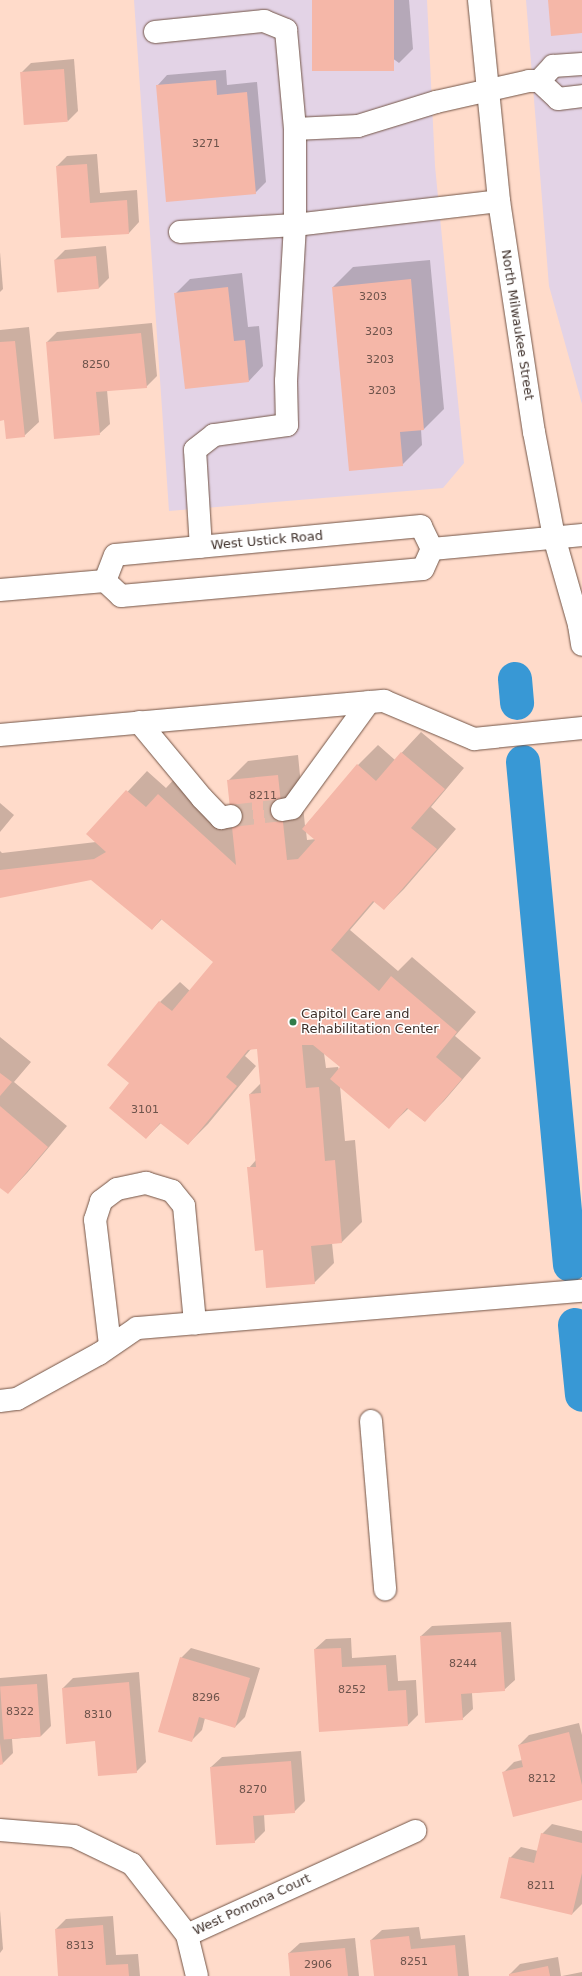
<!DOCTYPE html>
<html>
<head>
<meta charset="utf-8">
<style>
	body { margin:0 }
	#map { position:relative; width:582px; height:1976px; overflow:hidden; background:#ffdbca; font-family:"DejaVu Sans",sans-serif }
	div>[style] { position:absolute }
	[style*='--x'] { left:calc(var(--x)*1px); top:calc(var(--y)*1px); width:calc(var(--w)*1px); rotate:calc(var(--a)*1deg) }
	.commercial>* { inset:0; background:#e3d3e6 }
	.shadow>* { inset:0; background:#0003 }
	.canal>* { height:34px; margin:-17px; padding:0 17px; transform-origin:17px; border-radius:17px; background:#3898d5 }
	.building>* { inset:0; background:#f5b7a8; transform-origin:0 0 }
	.minor-tunnel>* { height:22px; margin-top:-11px; transform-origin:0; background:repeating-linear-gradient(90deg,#d9b9aa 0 22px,transparent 0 33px) }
	.roads { filter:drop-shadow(0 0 1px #735547) drop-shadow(0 0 1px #735547) }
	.minor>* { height:22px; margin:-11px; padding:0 11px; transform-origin:11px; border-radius:11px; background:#fff }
	.major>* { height:22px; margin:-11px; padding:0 11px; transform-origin:11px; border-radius:11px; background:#fff }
	.dots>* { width:11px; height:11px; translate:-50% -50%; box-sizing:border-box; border:2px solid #fff; border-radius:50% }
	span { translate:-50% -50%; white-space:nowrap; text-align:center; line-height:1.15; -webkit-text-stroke:3px #fff; paint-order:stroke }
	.number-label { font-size:11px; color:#6d534b }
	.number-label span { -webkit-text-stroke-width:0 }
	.street-label { font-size:13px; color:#40322c }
	.poi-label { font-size:13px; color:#40322c }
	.left { translate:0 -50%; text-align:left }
</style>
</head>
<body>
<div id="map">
	<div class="commercial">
		<i style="clip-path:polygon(134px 0,427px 0,435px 166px,464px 463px,443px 488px,169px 511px)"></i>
		<i style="clip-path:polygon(526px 0,582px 0,582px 404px,549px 286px)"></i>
	</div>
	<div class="shadow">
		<i style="clip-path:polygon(313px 0,409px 0,413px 49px,399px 63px)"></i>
		<i style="clip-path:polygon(74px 59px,78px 111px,68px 121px,21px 73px,31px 63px)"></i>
		<i style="clip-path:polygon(226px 70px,227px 85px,257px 82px,266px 182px,255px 193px,157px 86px,167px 75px)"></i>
		<i style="clip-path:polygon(97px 154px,100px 193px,137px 190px,139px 222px,129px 233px,62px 237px,57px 166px,67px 156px)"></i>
		<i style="clip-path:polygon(106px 246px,109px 278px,99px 288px,58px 292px,55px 260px,65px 250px)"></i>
		<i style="clip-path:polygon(0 252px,3px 289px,0 292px)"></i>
		<i style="clip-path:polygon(430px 260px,444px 409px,424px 429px,421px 429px,422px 445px,402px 465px,333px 287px,353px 267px)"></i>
		<i style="clip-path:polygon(242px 273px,248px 327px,259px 326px,263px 366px,249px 381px,175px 294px,190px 279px)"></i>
		<i style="clip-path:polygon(152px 323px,157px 376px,146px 387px,107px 390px,110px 424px,99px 434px,47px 342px,57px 332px)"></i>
		<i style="clip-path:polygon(29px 327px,39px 422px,24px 436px,5px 419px,0 420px,0 330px)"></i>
		<i style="clip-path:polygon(evenodd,421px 732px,464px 768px,431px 807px,456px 829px,404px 889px,384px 909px,375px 901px,350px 930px,398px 971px,412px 957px,476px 1012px,455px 1036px,481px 1058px,444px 1101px,424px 1121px,409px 1108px,389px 1127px,340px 1086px,345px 1141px,355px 1140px,362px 1222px,342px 1242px,332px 1243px,334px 1263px,314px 1283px,264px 1249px,249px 1168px,256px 1160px,250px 1094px,261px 1083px,258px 1048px,251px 1049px,245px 1056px,256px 1066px,208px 1124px,188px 1144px,162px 1122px,146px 1138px,131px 1083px,108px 1065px,160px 1002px,180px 982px,190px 991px,214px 962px,162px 919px,152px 929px,92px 879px,0 897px,0 851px,2px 853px,96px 842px,88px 834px,147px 771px,166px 788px,178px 775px,233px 824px,228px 781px,248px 761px,298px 755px,305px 826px,358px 765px,378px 745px,395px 760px,421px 732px,306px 831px,316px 839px,307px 840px,306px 831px,421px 732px,324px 1053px,341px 1067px,339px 1070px,338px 1067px,326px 1068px,324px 1053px)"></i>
		<i style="clip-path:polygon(0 803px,14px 815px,0 832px)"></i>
		<i style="clip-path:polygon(0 1037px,31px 1062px,14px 1082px,67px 1126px,27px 1173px,8px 1193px,0 1187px)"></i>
		<i style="clip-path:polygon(511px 1622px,515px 1680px,504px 1690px,472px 1693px,473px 1709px,462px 1719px,421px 1636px,432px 1626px)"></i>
		<i style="clip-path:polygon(351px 1638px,352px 1658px,396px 1655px,398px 1681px,416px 1680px,418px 1715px,408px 1725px,315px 1649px,326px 1639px)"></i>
		<i style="clip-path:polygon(191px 1648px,260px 1668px,245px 1717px,235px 1727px,205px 1718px,202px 1730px,191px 1741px,181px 1658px)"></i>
		<i style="clip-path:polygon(139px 1672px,146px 1762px,136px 1772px,96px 1740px,63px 1688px,73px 1678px)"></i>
		<i style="clip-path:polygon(47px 1674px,51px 1726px,41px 1736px,12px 1739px,13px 1753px,3px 1763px,0 1764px,0 1678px)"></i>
		<i style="clip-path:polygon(579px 1723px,582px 1735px,582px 1799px,503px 1773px,514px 1762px,522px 1760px,519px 1745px,529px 1735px)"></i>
		<i style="clip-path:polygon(301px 1751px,305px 1801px,294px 1812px,264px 1814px,265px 1831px,254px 1842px,211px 1767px,222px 1757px)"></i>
		<i style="clip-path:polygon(552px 1824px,582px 1831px,582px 1904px,572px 1914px,510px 1858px,521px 1847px,538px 1851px,542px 1834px)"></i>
		<i style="clip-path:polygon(0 1910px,3px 1949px,0 1953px)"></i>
		<i style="clip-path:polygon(113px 1916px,116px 1955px,138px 1954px,140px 1976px,59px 1976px,56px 1929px,66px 1919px)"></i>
		<i style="clip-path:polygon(419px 1927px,421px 1939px,465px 1935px,469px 1976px,375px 1976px,371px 1940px,382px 1930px)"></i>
		<i style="clip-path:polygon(355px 1938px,359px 1976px,291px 1976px,289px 1953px,300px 1943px)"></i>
		<i style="clip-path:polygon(558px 1957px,561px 1976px,510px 1976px,510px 1974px,520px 1964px)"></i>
		<i style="clip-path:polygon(582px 1972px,582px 1976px,562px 1976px)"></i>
	</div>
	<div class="canal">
		<i style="--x:515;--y:679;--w:24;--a:85"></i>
		<i style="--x:523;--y:762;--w:505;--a:84.66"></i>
		<i style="--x:575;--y:1325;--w:70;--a:84.3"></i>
	</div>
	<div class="building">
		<i style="left:312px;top:0;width:82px;height:71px"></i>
		<i style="clip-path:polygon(548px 0,582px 0,582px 33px,551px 36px)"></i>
		<i style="left:64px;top:69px;width:53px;height:44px;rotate:86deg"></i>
		<i style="clip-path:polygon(216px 80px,217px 95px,247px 92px,256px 194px,166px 202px,156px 85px)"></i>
		<i style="clip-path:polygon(87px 164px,90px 203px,127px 200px,129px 234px,61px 238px,56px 166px)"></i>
		<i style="left:96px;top:256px;width:33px;height:42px;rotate:85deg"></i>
		<i style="clip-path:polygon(411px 279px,424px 430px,400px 432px,403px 466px,349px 471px,332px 287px)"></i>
		<i style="clip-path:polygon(228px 287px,234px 341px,245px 340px,249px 382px,185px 389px,174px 293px)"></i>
		<i style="clip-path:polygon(141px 333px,147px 388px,96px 392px,100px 435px,54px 439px,46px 342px)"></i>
		<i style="clip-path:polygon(15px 341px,25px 437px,6px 439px,4px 420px,0 421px,0 342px)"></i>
		<i style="clip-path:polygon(401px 752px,445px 789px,411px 828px,437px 849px,384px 910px,373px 901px,331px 950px,379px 991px,391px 976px,457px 1032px,436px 1057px,462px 1079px,425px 1122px,407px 1108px,389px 1129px,330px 1079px,340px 1067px,313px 1045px,302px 1045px,306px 1088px,319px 1087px,325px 1161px,335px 1160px,342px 1243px,311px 1246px,315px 1284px,266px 1288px,263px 1250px,255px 1251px,247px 1167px,256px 1167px,249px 1094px,261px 1093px,257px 1049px,248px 1050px,226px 1077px,237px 1086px,188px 1145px,160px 1123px,146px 1139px,109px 1108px,129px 1083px,107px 1065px,159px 1001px,172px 1011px,213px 962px,161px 919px,152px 930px,91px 880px,0 898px,0 870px,94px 859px,106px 852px,86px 834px,126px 790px,146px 807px,158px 794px,236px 865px,227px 780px,278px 775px,287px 860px,298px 859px,315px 840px,302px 829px,357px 764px,376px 781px)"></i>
		<i style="clip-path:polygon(0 1073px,12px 1082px,0 1096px)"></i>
		<i style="clip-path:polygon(0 1106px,48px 1147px,8px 1194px,0 1188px)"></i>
		<i style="clip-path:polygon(501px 1632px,505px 1691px,461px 1694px,463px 1720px,425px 1723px,420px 1636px)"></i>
		<i style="clip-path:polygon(341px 1648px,342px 1667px,386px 1665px,388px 1691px,406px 1690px,408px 1726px,319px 1732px,314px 1649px)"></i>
		<i style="clip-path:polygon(180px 1657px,250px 1678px,235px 1728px,199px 1717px,192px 1742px,158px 1732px)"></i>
		<i style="clip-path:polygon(129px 1682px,137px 1773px,98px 1776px,95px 1741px,66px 1744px,62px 1688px)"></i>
		<i style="left:37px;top:1684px;width:53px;height:37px;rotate:86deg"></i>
		<i style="clip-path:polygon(569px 1732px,582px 1785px,582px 1800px,513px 1817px,502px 1772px,523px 1767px,518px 1745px)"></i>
		<i style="clip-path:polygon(0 1743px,3px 1764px,0 1765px)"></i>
		<i style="clip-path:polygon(291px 1761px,295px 1813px,253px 1816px,255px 1843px,216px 1845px,210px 1767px)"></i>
		<i style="clip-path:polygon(541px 1833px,582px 1843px,582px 1873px,572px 1915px,500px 1898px,509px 1857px,534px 1863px)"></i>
		<i style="clip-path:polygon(103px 1925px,106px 1965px,128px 1964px,129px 1976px,58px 1976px,55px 1929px)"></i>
		<i style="clip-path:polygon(409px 1936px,411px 1949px,455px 1945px,458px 1976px,374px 1976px,370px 1940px)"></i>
		<i style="clip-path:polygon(345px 1948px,348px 1976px,290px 1976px,288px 1953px)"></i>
		<i style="clip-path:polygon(548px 1966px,550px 1976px,509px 1976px,509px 1974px)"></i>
	</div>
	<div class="minor-tunnel">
		<i style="--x:231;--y:816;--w:51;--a:-6.7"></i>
	</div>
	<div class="roads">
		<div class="minor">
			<i style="--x:479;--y:0;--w:202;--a:84.3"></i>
			<i style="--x:499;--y:201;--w:234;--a:81.4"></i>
			<i style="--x:534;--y:432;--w:107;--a:79.2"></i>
			<i style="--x:155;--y:32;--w:110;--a:-5.8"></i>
			<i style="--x:264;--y:21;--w:24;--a:22"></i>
			<i style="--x:286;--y:30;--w:99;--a:84.8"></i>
			<i style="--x:295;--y:129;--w:96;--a:90"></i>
			<i style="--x:295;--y:225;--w:156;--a:93.3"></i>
			<i style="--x:286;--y:381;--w:44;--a:88.7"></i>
			<i style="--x:287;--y:425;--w:74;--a:172.2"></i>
			<i style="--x:214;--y:435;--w:24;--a:142"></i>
			<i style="--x:195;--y:450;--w:97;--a:86.5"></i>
			<i style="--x:539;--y:81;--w:21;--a:-47"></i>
			<i style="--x:553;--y:66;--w:29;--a:-4"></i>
			<i style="--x:295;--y:129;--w:63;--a:-2.7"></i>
			<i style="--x:358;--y:126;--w:82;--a:-17.1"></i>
			<i style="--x:436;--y:102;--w:95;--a:-12.7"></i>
			<i style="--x:529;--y:81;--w:10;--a:0"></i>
			<i style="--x:539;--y:81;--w:26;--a:43"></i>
			<i style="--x:558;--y:99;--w:24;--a:-7"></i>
			<i style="--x:180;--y:232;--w:115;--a:-3.5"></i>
			<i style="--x:295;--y:225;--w:205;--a:-6.7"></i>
			<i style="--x:139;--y:722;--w:99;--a:50.3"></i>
			<i style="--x:202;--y:798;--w:28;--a:46"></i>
			<i style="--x:221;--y:818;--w:10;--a:-11"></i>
			<i style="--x:0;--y:735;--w:386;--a:-5.1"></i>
			<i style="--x:384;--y:701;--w:98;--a:22.9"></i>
			<i style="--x:474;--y:739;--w:109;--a:-5.8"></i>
			<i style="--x:282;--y:810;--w:10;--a:-11"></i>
			<i style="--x:292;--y:808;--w:131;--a:-54"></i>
			<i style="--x:110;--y:1345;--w:126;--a:-96.8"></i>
			<i style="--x:95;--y:1220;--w:20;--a:-72"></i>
			<i style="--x:101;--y:1201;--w:20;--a:-37"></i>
			<i style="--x:117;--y:1189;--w:30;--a:-12"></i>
			<i style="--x:146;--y:1183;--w:27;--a:17"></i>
			<i style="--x:172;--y:1191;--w:19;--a:51"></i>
			<i style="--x:184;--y:1206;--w:118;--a:84.6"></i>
			<i style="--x:0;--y:1401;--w:17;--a:-7"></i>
			<i style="--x:17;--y:1399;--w:94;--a:-28.8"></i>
			<i style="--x:99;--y:1354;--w:46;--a:-34.4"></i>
			<i style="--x:137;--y:1328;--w:447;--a:-4.8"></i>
			<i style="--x:371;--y:1421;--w:169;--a:85.2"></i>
			<i style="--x:0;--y:1830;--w:74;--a:4.6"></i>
			<i style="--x:74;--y:1836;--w:64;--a:25.8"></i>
			<i style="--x:132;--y:1864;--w:90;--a:52.2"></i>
			<i style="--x:187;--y:1935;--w:251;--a:-24.5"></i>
			<i style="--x:187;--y:1935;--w:42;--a:76.3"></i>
		</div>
		<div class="major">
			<i style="--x:554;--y:537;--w:91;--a:74.1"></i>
			<i style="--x:579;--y:625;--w:20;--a:81"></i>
			<i style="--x:432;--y:549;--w:151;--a:-5.3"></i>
			<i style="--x:0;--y:590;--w:105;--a:-4.9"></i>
			<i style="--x:105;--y:581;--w:22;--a:43"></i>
			<i style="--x:121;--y:596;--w:303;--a:-5.1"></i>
			<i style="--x:423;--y:569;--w:22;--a:-66"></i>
			<i style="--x:432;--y:549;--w:25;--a:-116"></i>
			<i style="--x:421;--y:526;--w:307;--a:174.6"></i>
			<i style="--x:115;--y:555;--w:28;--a:111"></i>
		</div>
	</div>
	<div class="dots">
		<i style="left:293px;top:1022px;background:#317c4a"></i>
	</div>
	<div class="number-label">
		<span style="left:206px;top:144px">3271</span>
		<span style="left:373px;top:297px">3203</span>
		<span style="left:379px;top:332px">3203</span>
		<span style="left:380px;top:360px">3203</span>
		<span style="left:96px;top:365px">8250</span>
		<span style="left:382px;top:391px">3203</span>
		<span style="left:263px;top:796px">8211</span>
		<span style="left:145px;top:1110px">3101</span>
		<span style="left:463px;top:1664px">8244</span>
		<span style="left:352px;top:1690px">8252</span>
		<span style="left:206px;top:1698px">8296</span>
		<span style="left:20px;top:1712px">8322</span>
		<span style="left:98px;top:1715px">8310</span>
		<span style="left:542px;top:1779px">8212</span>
		<span style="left:253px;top:1790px">8270</span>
		<span style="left:541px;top:1886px">8211</span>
		<span style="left:80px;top:1946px">8313</span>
		<span style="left:414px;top:1962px">8251</span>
		<span style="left:318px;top:1965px">2906</span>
	</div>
	<div class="street-label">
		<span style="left:517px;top:325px;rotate:81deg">North Milwaukee Street</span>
		<span style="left:267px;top:541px;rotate:-5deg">West Ustick Road</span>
		<span style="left:252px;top:1905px;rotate:-25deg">West Pomona Court</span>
	</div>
	<div class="poi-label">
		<span class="left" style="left:301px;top:1022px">Capitol Care and<br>Rehabilitation Center</span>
	</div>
</div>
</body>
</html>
